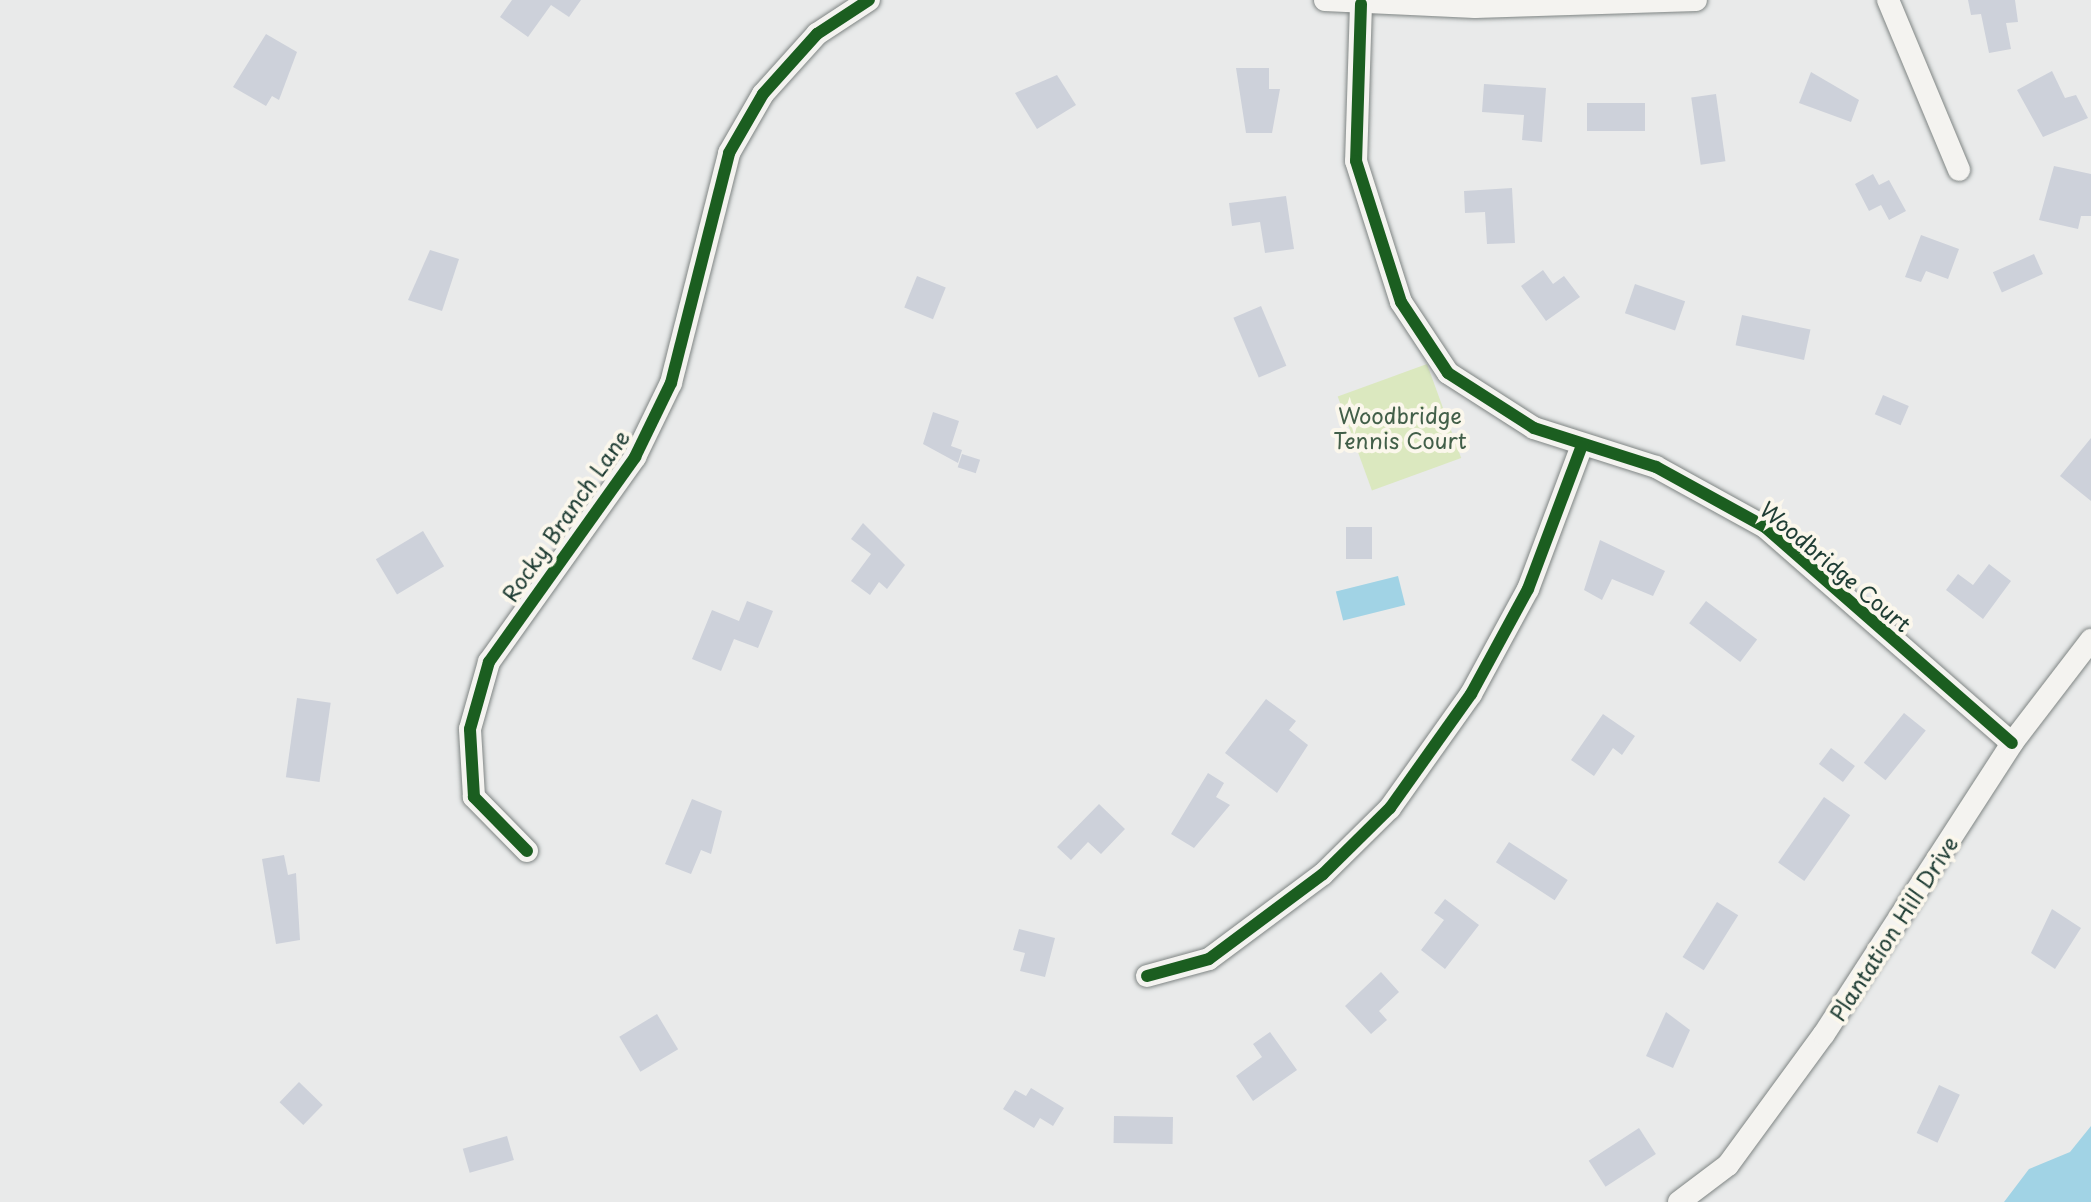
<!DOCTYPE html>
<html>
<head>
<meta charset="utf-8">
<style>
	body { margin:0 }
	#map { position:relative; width:2091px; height:1202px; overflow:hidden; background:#e9eaea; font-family:"Playpen Sans",sans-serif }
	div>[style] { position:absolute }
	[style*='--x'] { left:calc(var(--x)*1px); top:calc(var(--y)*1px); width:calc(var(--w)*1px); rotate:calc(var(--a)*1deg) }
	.green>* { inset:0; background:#dbe8bf; transform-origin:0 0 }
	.water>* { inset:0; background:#a1d3e5; transform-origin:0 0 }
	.building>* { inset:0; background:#cdd1da; transform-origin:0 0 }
	.roads { filter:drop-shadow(0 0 2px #7f8584) drop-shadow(0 0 2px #7f8584) }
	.minor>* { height:22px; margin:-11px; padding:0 11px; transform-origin:11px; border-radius:11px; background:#f4f3f0 }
	.cycleway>* { height:12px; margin:-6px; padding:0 6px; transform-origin:6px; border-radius:6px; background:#1b5e20 }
	span { translate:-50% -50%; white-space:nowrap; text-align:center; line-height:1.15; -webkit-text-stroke:8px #fbf7ec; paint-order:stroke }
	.park-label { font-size:22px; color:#425f49 }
	.street-label { font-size:22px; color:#1f3d34 }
</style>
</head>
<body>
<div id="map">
	<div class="green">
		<i style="left:1427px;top:364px;width:100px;height:95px;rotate:70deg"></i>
	</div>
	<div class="water">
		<i style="left:1398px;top:576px;width:30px;height:64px;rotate:76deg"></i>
		<i style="clip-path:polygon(2091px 1126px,2091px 1202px,2004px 1202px,2029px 1169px,2070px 1152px)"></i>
	</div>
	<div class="building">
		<i style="clip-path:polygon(512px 0,581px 0,569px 17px,551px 5px,528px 37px,500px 17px)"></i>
		<i style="clip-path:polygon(1968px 0,2015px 0,2018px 22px,2006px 23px,2011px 49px,1989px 53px,1981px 14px,1971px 15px)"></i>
		<i style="clip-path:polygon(266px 34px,297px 52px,279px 100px,272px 96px,266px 106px,233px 87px)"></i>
		<i style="clip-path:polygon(1236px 68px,1269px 68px,1269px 89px,1280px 89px,1272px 133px,1246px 133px)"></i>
		<i style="clip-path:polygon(2052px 71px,2065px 98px,2076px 95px,2088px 118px,2043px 137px,2017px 90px)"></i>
		<i style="clip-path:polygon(1811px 72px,1859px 100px,1851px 122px,1799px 103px)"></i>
		<i style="clip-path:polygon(1057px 75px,1076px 105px,1037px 129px,1015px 93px)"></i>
		<i style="clip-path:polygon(1484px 84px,1546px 88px,1542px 142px,1522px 140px,1524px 115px,1482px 112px)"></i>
		<i style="left:1716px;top:94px;width:68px;height:25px;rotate:82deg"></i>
		<i style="left:1645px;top:103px;width:28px;height:58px;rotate:90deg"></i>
		<i style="clip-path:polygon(2054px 166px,2091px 174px,2091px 216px,2081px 216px,2078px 229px,2039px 220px)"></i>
		<i style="clip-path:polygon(1873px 174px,1879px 185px,1889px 180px,1906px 211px,1889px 220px,1881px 205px,1869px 211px,1855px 184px)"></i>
		<i style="clip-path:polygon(1512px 188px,1515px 243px,1487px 244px,1485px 212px,1465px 213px,1464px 191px)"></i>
		<i style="clip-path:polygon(1286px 196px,1294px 249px,1265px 253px,1260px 222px,1232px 226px,1229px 203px)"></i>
		<i style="clip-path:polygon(1921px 235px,1959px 249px,1948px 279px,1926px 271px,1921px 282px,1905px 277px)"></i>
		<i style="clip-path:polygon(430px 250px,459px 259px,442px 311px,408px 300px)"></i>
		<i style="left:2034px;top:254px;width:22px;height:45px;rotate:66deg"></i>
		<i style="clip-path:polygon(1543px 270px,1553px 284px,1564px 276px,1580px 297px,1546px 321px,1521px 286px)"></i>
		<i style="left:917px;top:276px;width:31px;height:34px;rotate:22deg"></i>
		<i style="left:1635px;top:284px;width:53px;height:31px;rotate:19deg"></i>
		<i style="left:1261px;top:306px;width:65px;height:30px;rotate:67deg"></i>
		<i style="left:1742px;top:315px;width:70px;height:31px;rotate:12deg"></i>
		<i style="left:1883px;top:395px;width:28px;height:21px;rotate:23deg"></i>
		<i style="clip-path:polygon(933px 412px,959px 421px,951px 446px,962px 450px,958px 463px,923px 444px)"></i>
		<i style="clip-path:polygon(2091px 438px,2091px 501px,2060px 476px)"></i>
		<i style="left:962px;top:454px;width:19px;height:14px;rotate:18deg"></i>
		<i style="clip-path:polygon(863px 523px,905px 565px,887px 589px,879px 582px,870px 595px,851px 581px,871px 554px,851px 539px)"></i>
		<i style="left:1346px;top:527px;width:26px;height:32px"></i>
		<i style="left:423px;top:531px;width:41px;height:55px;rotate:59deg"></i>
		<i style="clip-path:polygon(1600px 540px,1665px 571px,1653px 596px,1612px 579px,1602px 600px,1584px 590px)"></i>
		<i style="clip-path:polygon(1989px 564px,2011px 581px,1983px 619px,1946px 590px,1958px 574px,1973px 585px)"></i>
		<i style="clip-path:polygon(747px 601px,773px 611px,758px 648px,734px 639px,721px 671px,692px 659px,712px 610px,739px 621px)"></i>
		<i style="left:1706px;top:601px;width:64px;height:28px;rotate:37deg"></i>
		<i style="left:297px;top:698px;width:34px;height:80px;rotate:8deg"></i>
		<i style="clip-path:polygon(1266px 699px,1296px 721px,1289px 730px,1308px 745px,1277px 793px,1225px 753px)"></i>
		<i style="left:1904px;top:713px;width:28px;height:64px;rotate:39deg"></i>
		<i style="clip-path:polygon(1603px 714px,1635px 736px,1622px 755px,1613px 748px,1594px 776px,1571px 760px)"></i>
		<i style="left:1831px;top:748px;width:30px;height:20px;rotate:37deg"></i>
		<i style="clip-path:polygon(1208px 773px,1224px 783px,1216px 797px,1230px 805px,1194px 848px,1171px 834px)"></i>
		<i style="left:1824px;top:797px;width:32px;height:80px;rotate:35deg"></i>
		<i style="clip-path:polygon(692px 799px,722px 811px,711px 854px,701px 850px,691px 874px,665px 864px)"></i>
		<i style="clip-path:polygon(1099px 804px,1125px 829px,1101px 854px,1088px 842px,1071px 860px,1057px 847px)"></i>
		<i style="left:1509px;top:842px;width:70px;height:24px;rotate:33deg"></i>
		<i style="clip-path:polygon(284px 855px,288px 875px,296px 873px,300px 940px,276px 944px,262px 859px)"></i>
		<i style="clip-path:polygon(1445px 899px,1479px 925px,1445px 969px,1421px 950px,1444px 920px,1434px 913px)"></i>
		<i style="left:1717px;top:902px;width:25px;height:65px;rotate:32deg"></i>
		<i style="clip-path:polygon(2052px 909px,2081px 928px,2055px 969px,2031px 953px)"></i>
		<i style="clip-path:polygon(1019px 929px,1055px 938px,1045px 977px,1020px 971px,1025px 953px,1013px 950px)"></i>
		<i style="clip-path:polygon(1381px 972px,1399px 992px,1379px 1011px,1387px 1020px,1371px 1034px,1345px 1006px)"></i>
		<i style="clip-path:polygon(1666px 1012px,1690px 1030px,1673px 1068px,1646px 1056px)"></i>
		<i style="left:657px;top:1014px;width:41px;height:44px;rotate:59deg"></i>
		<i style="clip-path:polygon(1270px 1032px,1297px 1070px,1253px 1101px,1236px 1076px,1262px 1057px,1253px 1044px)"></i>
		<i style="left:299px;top:1082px;width:33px;height:28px;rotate:44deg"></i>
		<i style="left:1939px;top:1085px;width:23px;height:53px;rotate:25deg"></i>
		<i style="clip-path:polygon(1031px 1088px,1064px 1108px,1053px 1126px,1040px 1118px,1034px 1128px,1003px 1109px,1015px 1090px,1026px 1096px)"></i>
		<i style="left:1114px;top:1116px;width:59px;height:27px;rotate:1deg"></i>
		<i style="left:1639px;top:1128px;width:31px;height:60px;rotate:57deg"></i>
		<i style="left:507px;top:1136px;width:25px;height:46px;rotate:74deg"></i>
	</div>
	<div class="roads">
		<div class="minor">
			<i style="--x:1325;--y:0;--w:150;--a:2.7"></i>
			<i style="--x:1475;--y:7;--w:221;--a:-1.8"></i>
			<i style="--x:1888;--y:0;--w:184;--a:67.3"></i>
			<i style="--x:1361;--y:4;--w:157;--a:91.8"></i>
			<i style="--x:1356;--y:161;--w:148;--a:72.3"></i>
			<i style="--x:1401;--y:302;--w:85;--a:56.5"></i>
			<i style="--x:1448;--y:373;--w:102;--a:32.6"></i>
			<i style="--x:1534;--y:428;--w:128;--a:17.7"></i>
			<i style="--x:1656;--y:467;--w:124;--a:28.8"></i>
			<i style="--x:1765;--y:527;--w:328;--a:41.2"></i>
			<i style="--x:527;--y:851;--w:76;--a:-134.5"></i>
			<i style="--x:474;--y:797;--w:68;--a:-93.4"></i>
			<i style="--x:470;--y:729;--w:70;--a:-74.2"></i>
			<i style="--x:489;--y:662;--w:252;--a:-54.5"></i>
			<i style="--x:635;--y:457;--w:82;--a:-64.1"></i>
			<i style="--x:671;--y:383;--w:237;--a:-75.8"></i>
			<i style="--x:729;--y:153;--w:68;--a:-60"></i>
			<i style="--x:763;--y:94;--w:81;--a:-48"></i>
			<i style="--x:817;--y:34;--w:62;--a:-33.2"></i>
			<i style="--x:1147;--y:976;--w:64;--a:-15.3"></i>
			<i style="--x:1209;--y:959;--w:142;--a:-36.7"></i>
			<i style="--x:1323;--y:874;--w:94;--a:-44.6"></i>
			<i style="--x:1390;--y:808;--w:140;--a:-54.6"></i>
			<i style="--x:1471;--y:694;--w:119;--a:-61.5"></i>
			<i style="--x:1528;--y:589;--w:154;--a:-69.4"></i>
			<i style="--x:1679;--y:1202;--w:61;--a:-37.1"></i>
			<i style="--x:1728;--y:1165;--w:162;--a:-53.8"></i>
			<i style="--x:1824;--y:1034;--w:346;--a:-57.1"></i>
			<i style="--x:2012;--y:743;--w:130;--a:-52.5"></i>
		</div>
	</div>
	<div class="cycleway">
		<i style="--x:1361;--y:4;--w:157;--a:91.8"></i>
		<i style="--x:1356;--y:161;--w:148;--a:72.3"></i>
		<i style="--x:1401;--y:302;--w:85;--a:56.5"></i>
		<i style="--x:1448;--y:373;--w:102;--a:32.6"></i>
		<i style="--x:1534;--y:428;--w:128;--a:17.7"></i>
		<i style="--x:1656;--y:467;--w:124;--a:28.8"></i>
		<i style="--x:1765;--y:527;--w:328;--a:41.2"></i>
		<i style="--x:527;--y:851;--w:76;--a:-134.5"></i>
		<i style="--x:474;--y:797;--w:68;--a:-93.4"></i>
		<i style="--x:470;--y:729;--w:70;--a:-74.2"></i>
		<i style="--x:489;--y:662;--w:252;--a:-54.5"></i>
		<i style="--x:635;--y:457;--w:82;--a:-64.1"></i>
		<i style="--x:671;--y:383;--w:237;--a:-75.8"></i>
		<i style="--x:729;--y:153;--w:68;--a:-60"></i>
		<i style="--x:763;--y:94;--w:81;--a:-48"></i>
		<i style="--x:817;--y:34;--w:62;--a:-33.2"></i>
		<i style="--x:1147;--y:976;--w:64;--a:-15.3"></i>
		<i style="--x:1209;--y:959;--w:142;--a:-36.7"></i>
		<i style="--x:1323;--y:874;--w:94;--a:-44.6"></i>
		<i style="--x:1390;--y:808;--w:140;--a:-54.6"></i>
		<i style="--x:1471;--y:694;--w:119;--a:-61.5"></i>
		<i style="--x:1528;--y:589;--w:154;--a:-69.4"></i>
	</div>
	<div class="park-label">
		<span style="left:1400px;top:427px">Woodbridge<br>Tennis Court</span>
	</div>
	<div class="street-label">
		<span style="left:565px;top:515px;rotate:-55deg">Rocky Branch Lane</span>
		<span style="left:1836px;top:566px;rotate:40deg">Woodbridge Court</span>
		<span style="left:1893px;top:928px;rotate:-57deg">Plantation Hill Drive</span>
	</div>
</div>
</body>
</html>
